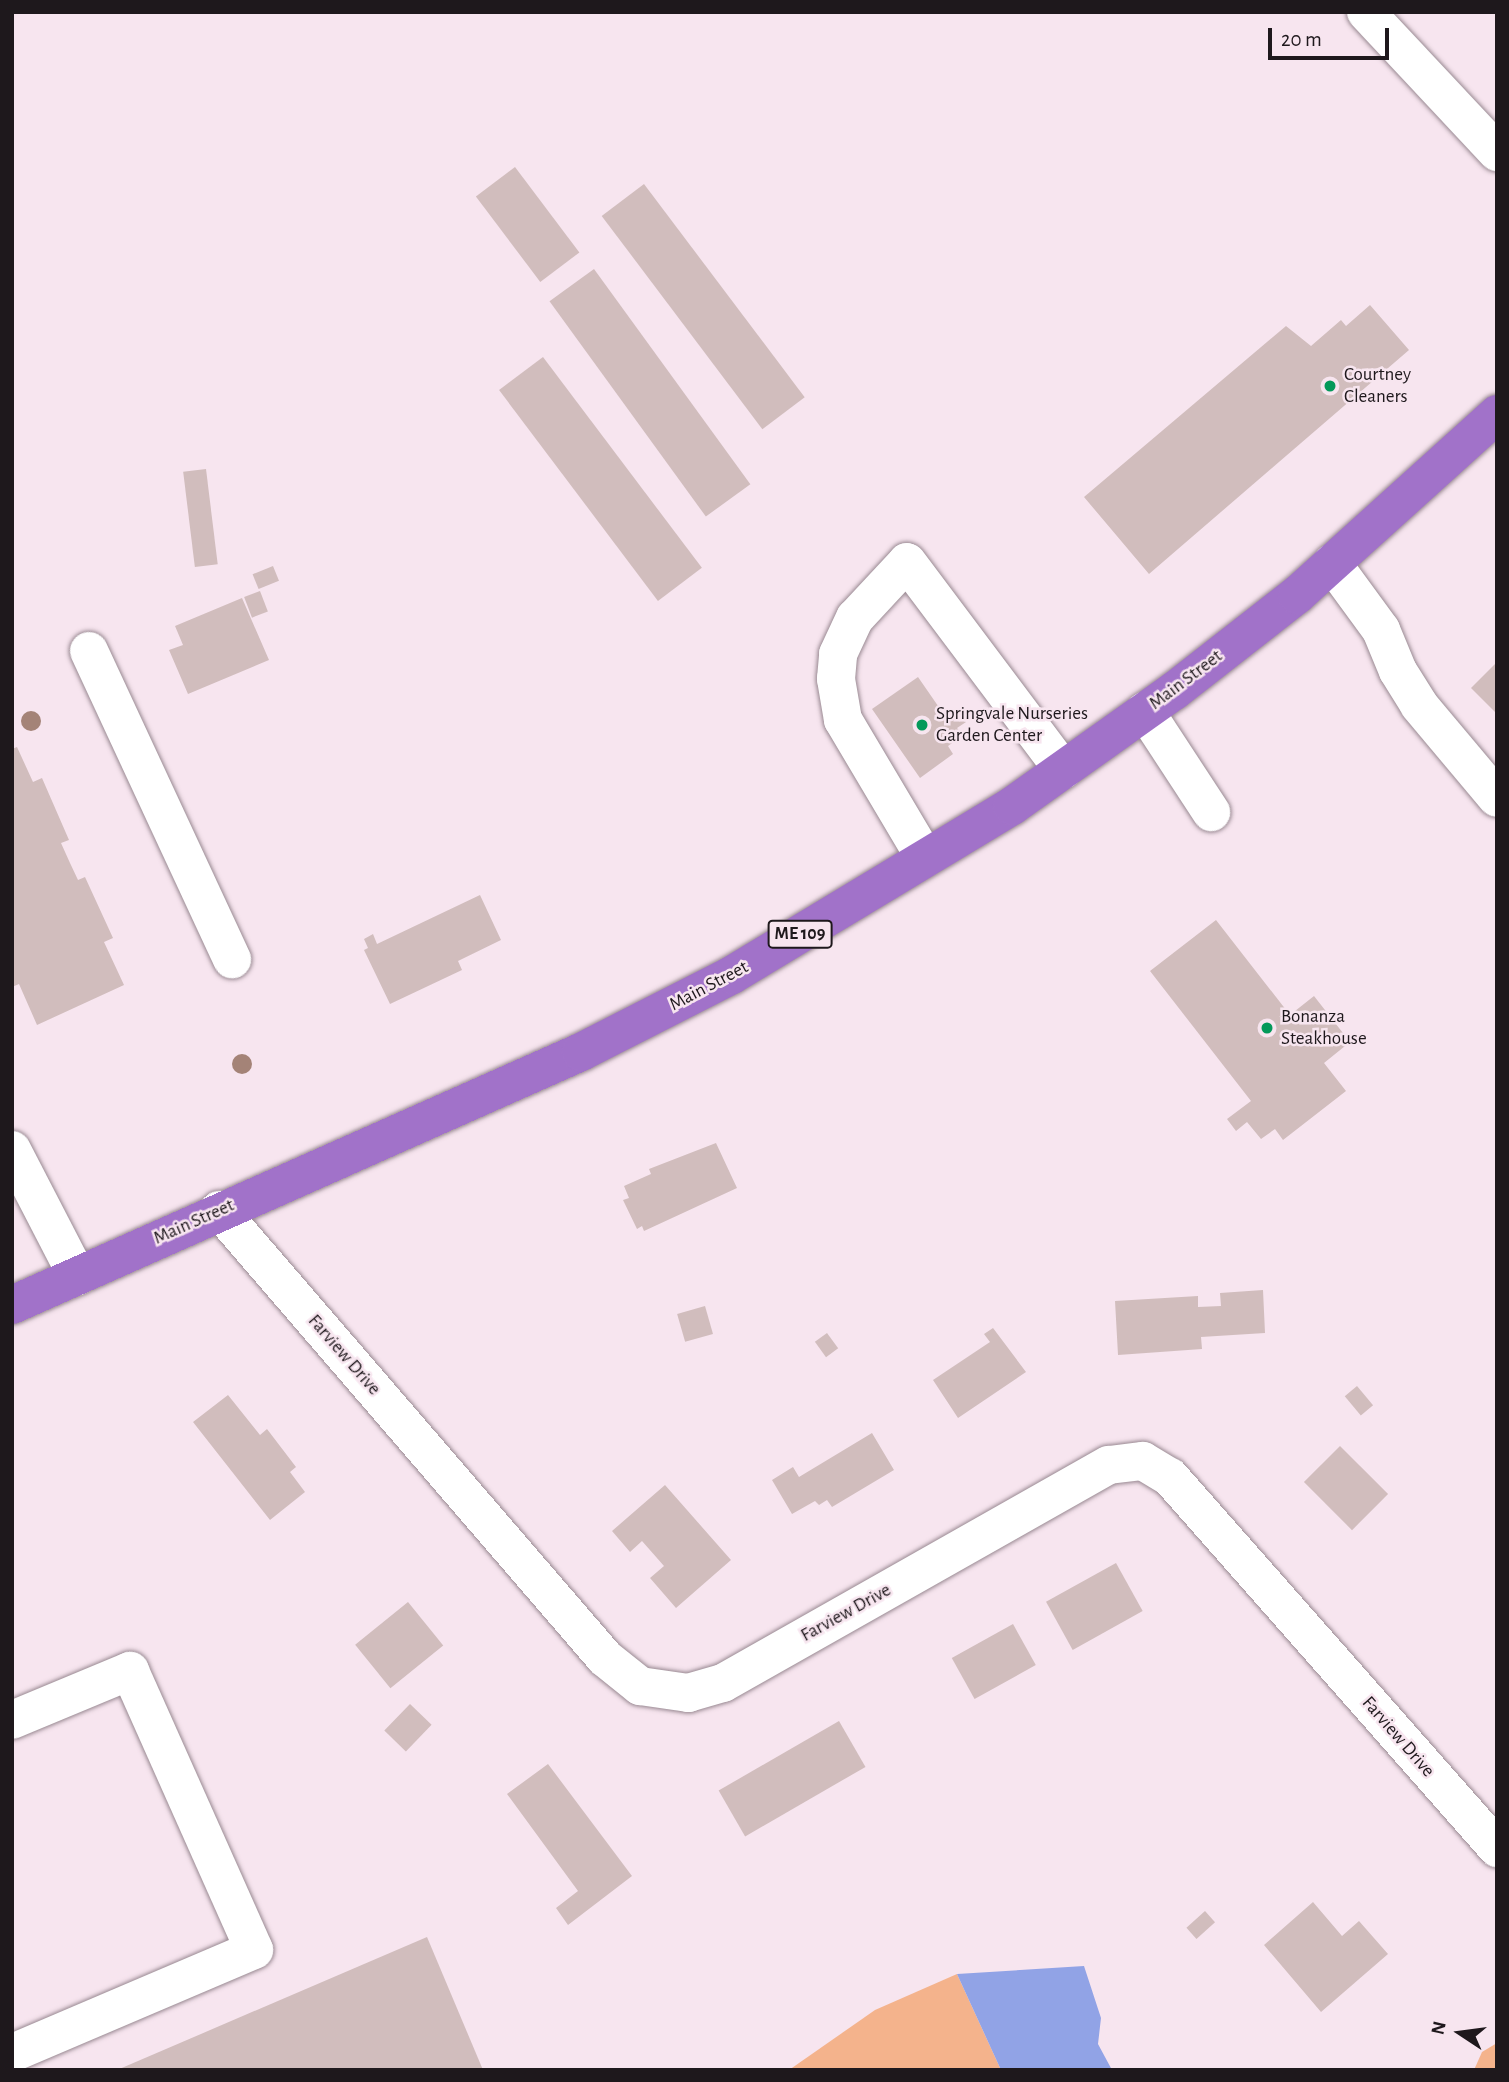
<!DOCTYPE html>
<html>
<head>
<meta charset="utf-8">
<style>
	body { margin:0 }
	#map { position:relative; width:1509px; height:2082px; overflow:hidden; background:#f7e5ef; font-family:"Alegreya Sans",sans-serif }
	div>[style] { position:absolute }
	[style*='--x'] { left:calc(var(--x)*1px); top:calc(var(--y)*1px); width:calc(var(--w)*1px); rotate:calc(var(--a)*1deg) }
	.green>* { inset:0; background:#f4b38c }
	.water>* { inset:0; background:#91a3e6 }
	.building>* { inset:0; background:#d1bdbd; transform-origin:0 0 }
	.roads { filter:drop-shadow(0 0 2px #998992) drop-shadow(0 0 2px #998992) }
	.minor>* { height:38px; margin:-19px; padding:0 19px; transform-origin:19px; border-radius:19px; background:#fff }
	.highway>* { height:38px; margin:-19px; padding:0 19px; transform-origin:19px; border-radius:19px; background:#a172c9 }
	.trees>* { width:20px; height:20px; margin:-10px; border-radius:50%; background:#a48377 }
	.dots>* { width:19px; height:19px; translate:-50% -50%; box-sizing:border-box; border:4px solid #f7e5ef; border-radius:50% }
	span { translate:-50% -50%; white-space:nowrap; text-align:center; line-height:1.15; -webkit-text-stroke:5px #f7e5ef; paint-order:stroke }
	.shield-label span { padding:2px 5px; background:#f7e5ef; border:2px solid; border-radius:5px; -webkit-text-stroke-width:0 }
	.shield-label { font-size:18px; color:#1e181c; font-weight:700 }
	.poi-label { font-size:19px; color:#1e181c }
	.left { translate:0 -50%; text-align:left }
	.street-label { font-size:19px; color:#1e181c }
	.frame { position:absolute; inset:0; border:14px solid #1e181c; pointer-events:none }
	.north { position:absolute; left:1425px; top:1998px; width:70px; height:70px; -webkit-text-stroke:5px #f7e5ef; paint-order:stroke; rotate:283deg; font-size:19px; font-weight:700; line-height:28px; text-align:center; color:#1e181c }
	.north::after { content:''; display:block; margin:auto; width:24px; height:32px; background:#1e181c; clip-path:polygon(50% 0,100% 100%,50% 72%,0 100%) }
	.scale { position:absolute; left:1268px; top:28px; width:121px; height:32px; box-sizing:border-box; border:4px solid #1e181c; border-top:0; padding-left:9px; font-size:21px; line-height:24px; white-space:nowrap; color:#1e181c; -webkit-text-stroke:5px #f7e5ef; paint-order:stroke }
</style>
</head>
<body>
<div id="map">
	<div class="green">
		<i style="clip-path:polygon(957px 1974px,1001px 2070px,789px 2070px,875px 2010px)"></i>
		<i style="clip-path:polygon(1497px 2043px,1497px 2070px,1474px 2070px,1482px 2052px)"></i>
	</div>
	<div class="water">
		<i style="clip-path:polygon(1084px 1966px,1101px 2018px,1098px 2044px,1112px 2070px,1001px 2070px,957px 1974px)"></i>
	</div>
	<div class="building">
		<i style="left:515px;top:167px;width:107px;height:49px;rotate:53deg"></i>
		<i style="left:644px;top:184px;width:267px;height:53px;rotate:53deg"></i>
		<i style="left:594px;top:269px;width:266px;height:55px;rotate:54deg"></i>
		<i style="clip-path:polygon(1370px 305px,1409px 350px,1149px 574px,1084px 497px,1286px 326px,1311px 346px,1341px 320px,1346px 326px)"></i>
		<i style="left:543px;top:357px;width:264px;height:55px;rotate:53deg"></i>
		<i style="left:206px;top:469px;width:96px;height:23px;rotate:83deg"></i>
		<i style="left:273px;top:566px;width:16px;height:22px;rotate:68deg"></i>
		<i style="left:260px;top:591px;width:22px;height:17px;rotate:69deg"></i>
		<i style="clip-path:polygon(242px 598px,269px 660px,188px 694px,169px 650px,183px 645px,175px 626px)"></i>
		<i style="clip-path:polygon(1497px 662px,1497px 714px,1471px 688px)"></i>
		<i style="clip-path:polygon(918px 677px,945px 716px,956px 708px,966px 722px,957px 728px,963px 735px,948px 746px,953px 754px,920px 778px,872px 709px)"></i>
		<i style="clip-path:polygon(17px 747px,33px 782px,42px 778px,69px 840px,61px 843px,70px 863px,78px 880px,85px 877px,113px 938px,104px 942px,124px 985px,37px 1025px,19px 984px,12px 987px,12px 749px)"></i>
		<i style="clip-path:polygon(480px 895px,501px 940px,458px 961px,462px 970px,390px 1004px,364px 950px,368px 948px,364px 939px,373px 934px,377px 944px)"></i>
		<i style="clip-path:polygon(1216px 920px,1290px 1015px,1314px 996px,1350px 1042px,1324px 1063px,1346px 1091px,1283px 1140px,1275px 1129px,1261px 1139px,1247px 1122px,1236px 1131px,1227px 1119px,1251px 1101px,1150px 971px)"></i>
		<i style="clip-path:polygon(716px 1143px,737px 1188px,644px 1231px,642px 1226px,637px 1229px,623px 1200px,629px 1198px,624px 1186px,651px 1174px,649px 1169px)"></i>
		<i style="clip-path:polygon(1263px 1290px,1265px 1333px,1201px 1337px,1202px 1349px,1118px 1355px,1115px 1301px,1198px 1296px,1198px 1307px,1221px 1306px,1220px 1293px)"></i>
		<i style="left:705px;top:1306px;width:29px;height:29px;rotate:74deg"></i>
		<i style="clip-path:polygon(993px 1328px,1026px 1372px,958px 1418px,933px 1380px,990px 1342px,984px 1334px)"></i>
		<i style="left:827px;top:1333px;width:19px;height:15px;rotate:54deg"></i>
		<i style="left:1357px;top:1386px;width:25px;height:16px;rotate:50deg"></i>
		<i style="clip-path:polygon(228px 1395px,260px 1435px,267px 1429px,296px 1467px,290px 1472px,305px 1492px,270px 1520px,193px 1422px)"></i>
		<i style="clip-path:polygon(872px 1433px,894px 1470px,832px 1507px,827px 1500px,819px 1505px,815px 1501px,792px 1514px,772px 1480px,793px 1467px,799px 1477px)"></i>
		<i style="left:1340px;top:1446px;width:68px;height:51px;rotate:45deg"></i>
		<i style="clip-path:polygon(665px 1485px,731px 1560px,676px 1608px,650px 1578px,664px 1566px,642px 1541px,630px 1552px,612px 1531px)"></i>
		<i style="left:1116px;top:1563px;width:55px;height:80px;rotate:61deg"></i>
		<i style="left:408px;top:1602px;width:56px;height:68px;rotate:51deg"></i>
		<i style="left:1013px;top:1624px;width:47px;height:70px;rotate:61deg"></i>
		<i style="left:410px;top:1704px;width:30px;height:37px;rotate:44deg"></i>
		<i style="left:839px;top:1721px;width:53px;height:139px;rotate:60deg"></i>
		<i style="clip-path:polygon(548px 1764px,632px 1876px,568px 1925px,556px 1908px,578px 1891px,507px 1794px)"></i>
		<i style="clip-path:polygon(1313px 1902px,1342px 1936px,1359px 1921px,1388px 1954px,1321px 2012px,1264px 1945px)"></i>
		<i style="left:1205px;top:1911px;width:15px;height:25px;rotate:48deg"></i>
		<i style="clip-path:polygon(427px 1937px,483px 2070px,117px 2070px)"></i>
	</div>
	<div class="roads">
		<div class="minor">
			<i style="--x:1366;--y:12;--w:192;--a:46.9"></i>
			<i style="--x:1332;--y:563;--w:83;--a:53.8"></i>
			<i style="--x:1381;--y:630;--w:44;--a:67.5"></i>
			<i style="--x:1398;--y:671;--w:40;--a:58"></i>
			<i style="--x:1419;--y:705;--w:121;--a:50"></i>
			<i style="--x:89;--y:651;--w:340;--a:65.1"></i>
			<i style="--x:1145;--y:711;--w:121;--a:56.8"></i>
			<i style="--x:925;--y:858;--w:161;--a:-120.7"></i>
			<i style="--x:843;--y:720;--w:42;--a:-99.7"></i>
			<i style="--x:836;--y:679;--w:25;--a:-85"></i>
			<i style="--x:838;--y:654;--w:40;--a:-65"></i>
			<i style="--x:855;--y:618;--w:76;--a:-47.1"></i>
			<i style="--x:907;--y:562;--w:260;--a:53.1"></i>
			<i style="--x:12;--y:1150;--w:142;--a:62.7"></i>
			<i style="--x:219;--y:1210;--w:591;--a:49.25"></i>
			<i style="--x:605;--y:1658;--w:45;--a:38.7"></i>
			<i style="--x:640;--y:1686;--w:49;--a:8.3"></i>
			<i style="--x:688;--y:1693;--w:36;--a:-16"></i>
			<i style="--x:723;--y:1683;--w:443;--a:-29.5"></i>
			<i style="--x:1109;--y:1465;--w:34;--a:-7"></i>
			<i style="--x:1143;--y:1461;--w:31;--a:31"></i>
			<i style="--x:1170;--y:1477;--w:495;--a:48.6"></i>
			<i style="--x:12;--y:1720;--w:128;--a:-22.6"></i>
			<i style="--x:130;--y:1671;--w:305;--a:66"></i>
			<i style="--x:254;--y:1950;--w:263;--a:156.9"></i>
		</div>
		<div class="highway">
			<i style="--x:12;--y:1305;--w:623;--a:-23.97"></i>
			<i style="--x:581;--y:1052;--w:169;--a:-27"></i>
			<i style="--x:732;--y:975;--w:327;--a:-31.1"></i>
			<i style="--x:1012;--y:806;--w:199;--a:-35.4"></i>
			<i style="--x:1174;--y:691;--w:156;--a:-38"></i>
			<i style="--x:1297;--y:595;--w:270;--a:-42.1"></i>
		</div>
	</div>
	<div class="trees">
		<i style="left:31px;top:721px"></i>
		<i style="left:242px;top:1064px"></i>
	</div>
	<div class="dots">
		<i style="left:1330px;top:386px;background:#04995a"></i>
		<i style="left:922px;top:725px;background:#04995a"></i>
		<i style="left:1267px;top:1028px;background:#04995a"></i>
	</div>
	<div class="shield-label">
		<span style="left:800px;top:934px">ME 109</span>
	</div>
	<div class="poi-label">
		<span class="left" style="left:1344px;top:386px">Courtney<br>Cleaners</span>
		<span class="left" style="left:936px;top:725px">Springvale Nurseries<br>Garden Center</span>
		<span class="left" style="left:1281px;top:1028px">Bonanza<br>Steakhouse</span>
	</div>
	<div class="street-label">
		<span style="left:1186px;top:680px;rotate:-37deg">Main Street</span>
		<span style="left:709px;top:986px;rotate:-28deg">Main Street</span>
		<span style="left:194px;top:1222px;rotate:-24deg">Main Street</span>
		<span style="left:344px;top:1355px;rotate:49deg">Farview Drive</span>
		<span style="left:846px;top:1613px;rotate:-29deg">Farview Drive</span>
		<span style="left:1398px;top:1737px;rotate:49deg">Farview Drive</span>
	</div>
	<div class="frame"></div>
	<div class="north">N</div>
	<div class="scale">20 m</div>
</div>
</body>
</html>
